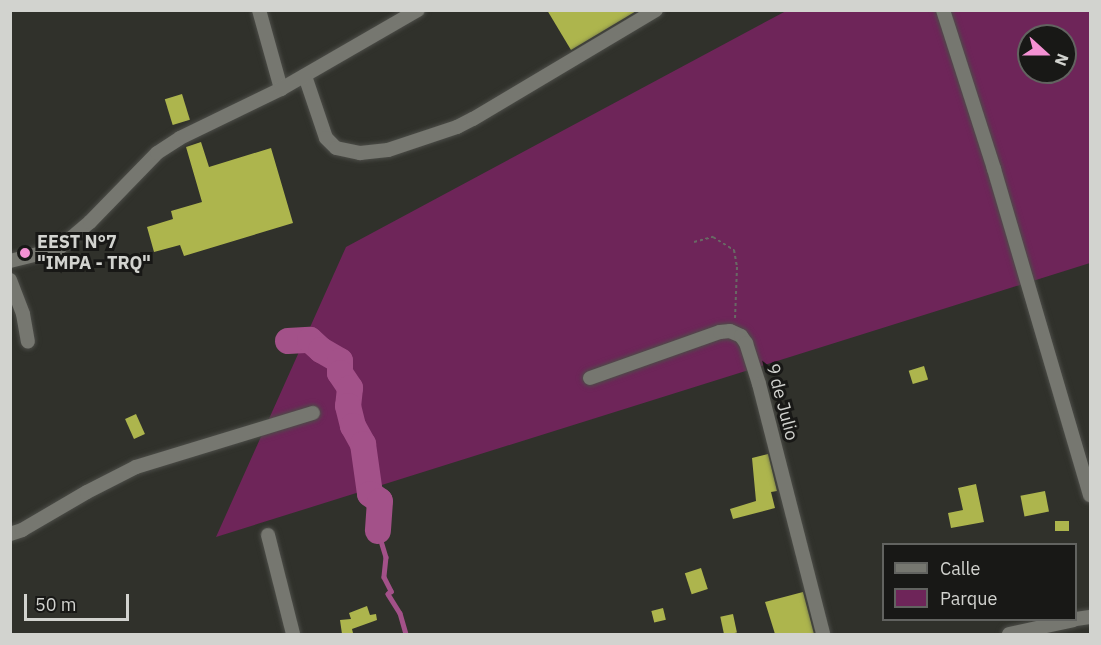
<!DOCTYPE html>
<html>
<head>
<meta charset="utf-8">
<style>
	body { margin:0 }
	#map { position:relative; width:1101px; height:645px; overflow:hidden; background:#30312b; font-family:"IBM Plex Sans",sans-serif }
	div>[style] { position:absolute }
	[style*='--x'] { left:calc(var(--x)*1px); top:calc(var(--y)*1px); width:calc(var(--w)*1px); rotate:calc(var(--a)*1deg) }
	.green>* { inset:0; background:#6e2559 }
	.stream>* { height:4.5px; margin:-2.25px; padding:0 2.25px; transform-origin:2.25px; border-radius:2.25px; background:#a35189 }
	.river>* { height:26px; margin:-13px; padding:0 13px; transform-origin:13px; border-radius:13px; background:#a35189 }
	.building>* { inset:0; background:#adb54d; transform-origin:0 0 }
	.path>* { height:2px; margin-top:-1px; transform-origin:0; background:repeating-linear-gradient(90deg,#686964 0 3px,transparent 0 6px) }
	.roads { filter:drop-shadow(0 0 2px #4c4d48) drop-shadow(0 0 2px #4c4d48) }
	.minor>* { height:14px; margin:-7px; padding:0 7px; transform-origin:7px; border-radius:7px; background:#767770 }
	.dots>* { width:16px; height:16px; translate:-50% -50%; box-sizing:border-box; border:3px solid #181816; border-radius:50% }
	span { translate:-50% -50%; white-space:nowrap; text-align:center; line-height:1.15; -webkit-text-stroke:6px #181816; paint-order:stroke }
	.poi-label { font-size:18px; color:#d2d3cf; font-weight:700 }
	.left { translate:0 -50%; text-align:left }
	.street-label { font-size:18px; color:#d2d3cf }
	.frame { position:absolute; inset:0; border:12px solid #d2d3cf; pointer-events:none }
	.legend { position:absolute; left:882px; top:543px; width:195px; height:78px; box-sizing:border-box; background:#181816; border:2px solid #626360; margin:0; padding:8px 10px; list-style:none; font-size:18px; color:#d2d3cf }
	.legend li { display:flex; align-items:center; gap:12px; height:30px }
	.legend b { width:30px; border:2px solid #626360 }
	.north { position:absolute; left:1017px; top:24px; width:60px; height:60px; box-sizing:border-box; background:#181816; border:2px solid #626360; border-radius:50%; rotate:111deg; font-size:16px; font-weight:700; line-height:24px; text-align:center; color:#d2d3cf }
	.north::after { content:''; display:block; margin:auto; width:21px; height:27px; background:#f491d3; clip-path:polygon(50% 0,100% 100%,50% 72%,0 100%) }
	.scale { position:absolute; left:24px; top:594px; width:105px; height:27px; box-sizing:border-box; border:3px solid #d2d3cf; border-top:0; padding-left:8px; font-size:18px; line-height:21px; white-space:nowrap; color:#d2d3cf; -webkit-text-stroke:4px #181816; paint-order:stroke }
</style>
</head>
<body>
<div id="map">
	<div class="green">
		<i style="clip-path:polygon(evenodd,786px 11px,1090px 11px,1090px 263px,216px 537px,346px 247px,786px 11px,1029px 36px,1065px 36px,1065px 72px,1029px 72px,1029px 36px)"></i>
	</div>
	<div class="stream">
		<i style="--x:378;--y:531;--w:27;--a:73"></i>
		<i style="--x:386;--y:557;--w:20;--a:96"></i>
		<i style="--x:384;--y:577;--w:16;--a:63"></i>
		<i style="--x:391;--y:591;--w:4;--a:135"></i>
		<i style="--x:388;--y:594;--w:22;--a:58"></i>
		<i style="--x:400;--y:613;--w:22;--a:74"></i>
	</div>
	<div class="river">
		<i style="--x:288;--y:341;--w:22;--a:-3"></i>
		<i style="--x:310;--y:340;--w:15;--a:42"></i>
		<i style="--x:321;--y:350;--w:22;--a:30"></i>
		<i style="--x:340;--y:361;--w:12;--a:90"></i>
		<i style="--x:340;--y:373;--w:18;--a:56"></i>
		<i style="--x:350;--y:388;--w:18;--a:96"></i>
		<i style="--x:348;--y:406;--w:21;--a:76"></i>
		<i style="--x:353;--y:426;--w:21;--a:61"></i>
		<i style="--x:363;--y:444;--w:50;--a:82"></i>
		<i style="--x:370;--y:494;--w:12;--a:35"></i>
		<i style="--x:380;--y:501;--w:30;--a:94"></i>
	</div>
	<div class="building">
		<i style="clip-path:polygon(547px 10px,638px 10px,571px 50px)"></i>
		<i style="left:182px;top:94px;width:27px;height:18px;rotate:73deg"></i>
		<i style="clip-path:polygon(201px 142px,209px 167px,271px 148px,293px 223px,184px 256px,180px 245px,154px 252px,147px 227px,173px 219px,171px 211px,202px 202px,186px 147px)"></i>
		<i style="left:924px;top:366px;width:14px;height:16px;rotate:73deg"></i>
		<i style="left:136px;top:414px;width:22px;height:12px;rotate:66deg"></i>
		<i style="clip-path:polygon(768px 454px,777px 491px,771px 492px,775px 508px,733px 519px,730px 509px,756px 501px,752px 458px)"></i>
		<i style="clip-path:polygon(976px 484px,984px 522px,951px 528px,948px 513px,963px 510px,958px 488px)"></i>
		<i style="left:1045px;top:491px;width:21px;height:25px;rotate:79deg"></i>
		<i style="left:1069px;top:521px;width:10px;height:14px;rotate:90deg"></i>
		<i style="left:701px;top:568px;width:22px;height:17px;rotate:72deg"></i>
		<i style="clip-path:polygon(803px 592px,814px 634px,775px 634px,765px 602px)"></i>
		<i style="clip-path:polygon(367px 606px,370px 615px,376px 614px,377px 620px,352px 629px,353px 633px,342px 634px,340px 620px,351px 619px,349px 613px)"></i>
		<i style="left:663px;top:608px;width:12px;height:12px;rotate:76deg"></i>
		<i style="left:733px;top:614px;width:19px;height:13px;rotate:78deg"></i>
	</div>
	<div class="path">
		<i style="--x:694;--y:242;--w:20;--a:-15"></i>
		<i style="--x:713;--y:237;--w:25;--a:32"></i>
		<i style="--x:734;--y:250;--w:17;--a:80"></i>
		<i style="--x:737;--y:267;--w:51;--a:92.2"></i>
	</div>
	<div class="roads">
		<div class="minor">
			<i style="--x:259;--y:10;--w:82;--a:74.4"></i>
			<i style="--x:943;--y:10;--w:167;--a:72.2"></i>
			<i style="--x:994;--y:169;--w:340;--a:73.6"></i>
			<i style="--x:305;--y:76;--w:65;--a:71.3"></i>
			<i style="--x:326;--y:138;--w:14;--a:45"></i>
			<i style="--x:336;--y:148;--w:25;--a:12"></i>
			<i style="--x:360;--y:153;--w:28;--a:-6"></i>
			<i style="--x:388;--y:150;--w:73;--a:-18.4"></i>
			<i style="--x:457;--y:127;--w:18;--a:-27"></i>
			<i style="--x:473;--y:119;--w:213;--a:-30.8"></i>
			<i style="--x:10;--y:261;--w:49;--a:-14"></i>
			<i style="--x:58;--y:249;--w:42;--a:-40.2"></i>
			<i style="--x:90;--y:222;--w:96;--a:-45.8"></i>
			<i style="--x:157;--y:153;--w:27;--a:-33"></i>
			<i style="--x:180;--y:138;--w:112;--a:-25.9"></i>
			<i style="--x:281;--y:89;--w:158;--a:-30"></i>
			<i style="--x:10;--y:280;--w:36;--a:69"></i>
			<i style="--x:23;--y:314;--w:28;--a:80"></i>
			<i style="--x:590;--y:378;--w:138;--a:-19.5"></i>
			<i style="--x:720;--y:332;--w:10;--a:-6"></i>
			<i style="--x:730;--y:331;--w:12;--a:24"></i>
			<i style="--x:741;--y:336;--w:9;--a:54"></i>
			<i style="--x:746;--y:343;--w:43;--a:72.4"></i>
			<i style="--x:759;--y:384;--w:258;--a:75.6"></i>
			<i style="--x:10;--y:534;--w:13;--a:-18"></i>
			<i style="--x:22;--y:530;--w:75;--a:-30.3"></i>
			<i style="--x:87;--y:492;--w:55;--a:-27"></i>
			<i style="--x:136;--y:467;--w:185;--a:-17"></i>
			<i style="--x:268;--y:535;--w:102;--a:75.8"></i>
			<i style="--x:1076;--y:619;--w:14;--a:-8"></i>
			<i style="--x:1009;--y:634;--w:66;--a:-12.2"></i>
		</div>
	</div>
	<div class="dots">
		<i style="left:25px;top:253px;background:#f491d3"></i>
	</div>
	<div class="poi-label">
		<span class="left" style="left:37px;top:253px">EEST N°7<br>"IMPA - TRQ"</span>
	</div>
	<div class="street-label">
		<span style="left:782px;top:402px;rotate:75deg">9 de Julio</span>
	</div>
	<div class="frame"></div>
	<ul class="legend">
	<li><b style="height:8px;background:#767770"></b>Calle</li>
	<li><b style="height:16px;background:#6e2559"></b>Parque</li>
	</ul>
	<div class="north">N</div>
	<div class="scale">50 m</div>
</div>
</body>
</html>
